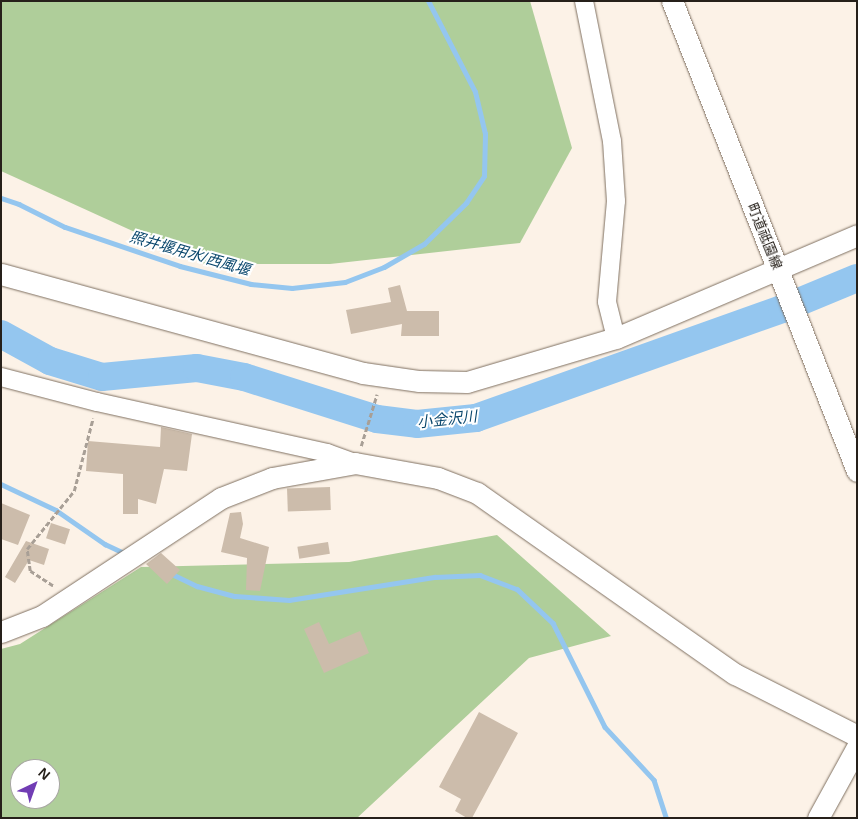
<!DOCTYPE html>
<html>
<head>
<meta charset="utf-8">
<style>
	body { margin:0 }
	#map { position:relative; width:858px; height:819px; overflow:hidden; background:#fcf2e7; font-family:Arial,"Noto Sans JP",sans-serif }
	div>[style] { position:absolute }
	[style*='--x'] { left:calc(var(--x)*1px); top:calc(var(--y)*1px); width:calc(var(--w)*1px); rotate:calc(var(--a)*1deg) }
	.forest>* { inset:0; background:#afce9a }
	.stream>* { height:4.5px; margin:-2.25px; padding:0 2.25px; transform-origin:2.25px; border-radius:2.25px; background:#94c6ef }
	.river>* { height:28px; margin:-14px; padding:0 14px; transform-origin:14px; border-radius:14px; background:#94c6ef }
	.building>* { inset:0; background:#ccbcab; transform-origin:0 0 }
	.path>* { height:2.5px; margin-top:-1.25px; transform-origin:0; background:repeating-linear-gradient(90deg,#a89f96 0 5px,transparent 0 7.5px) }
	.roads { filter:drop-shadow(0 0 1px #7f7061) drop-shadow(0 0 1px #7f7061) }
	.minor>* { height:18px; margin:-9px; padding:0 9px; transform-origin:9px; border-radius:9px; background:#fff }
	.tertiary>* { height:21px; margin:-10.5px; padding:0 10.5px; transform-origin:10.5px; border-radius:10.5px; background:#fff }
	span { translate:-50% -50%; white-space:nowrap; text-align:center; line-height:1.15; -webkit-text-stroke:4px #fff; paint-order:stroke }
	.street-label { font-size:14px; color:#26201a }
	.water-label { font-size:15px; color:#0a476d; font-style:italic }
	.frame { position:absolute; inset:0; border:2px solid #26201a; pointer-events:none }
	.north { position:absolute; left:10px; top:759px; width:50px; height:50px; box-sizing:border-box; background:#fff; border:1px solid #a8a6a3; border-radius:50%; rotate:42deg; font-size:14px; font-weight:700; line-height:20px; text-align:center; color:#26201a }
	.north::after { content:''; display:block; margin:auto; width:18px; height:22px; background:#713db4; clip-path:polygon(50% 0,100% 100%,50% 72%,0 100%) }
</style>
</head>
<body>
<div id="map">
	<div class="forest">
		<i style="clip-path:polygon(1px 1px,530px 1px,572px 148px,520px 243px,330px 264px,205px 264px,1px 171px)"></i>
		<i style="clip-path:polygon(evenodd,497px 535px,611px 636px,529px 658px,357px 818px,1px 818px,1px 649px,20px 644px,141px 567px,349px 562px,497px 535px,20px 769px,50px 769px,50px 799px,20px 799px,20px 769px)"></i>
	</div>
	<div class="stream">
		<i style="--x:1;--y:198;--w:19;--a:18"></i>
		<i style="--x:19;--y:204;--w:51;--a:26.6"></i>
		<i style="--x:65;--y:227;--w:121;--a:18.7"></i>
		<i style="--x:180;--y:266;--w:73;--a:14.2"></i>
		<i style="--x:251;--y:284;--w:41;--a:5.6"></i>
		<i style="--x:292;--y:288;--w:53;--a:-6.5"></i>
		<i style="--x:345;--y:282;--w:42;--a:-21"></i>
		<i style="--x:384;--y:267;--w:46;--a:-29.9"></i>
		<i style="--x:424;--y:244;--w:59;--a:-44.3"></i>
		<i style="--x:466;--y:203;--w:32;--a:-56"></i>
		<i style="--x:484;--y:176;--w:42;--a:-88.6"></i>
		<i style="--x:485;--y:134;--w:43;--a:-103.4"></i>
		<i style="--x:475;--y:92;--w:102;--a:-117.3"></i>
		<i style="--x:1;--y:484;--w:61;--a:25.3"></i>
		<i style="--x:56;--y:510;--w:60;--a:34.8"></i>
		<i style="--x:105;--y:544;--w:23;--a:25"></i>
		<i style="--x:170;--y:573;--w:30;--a:26"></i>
		<i style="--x:197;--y:586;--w:39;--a:15"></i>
		<i style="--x:235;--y:596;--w:54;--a:4.2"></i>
		<i style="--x:289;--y:600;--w:148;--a:-9"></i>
		<i style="--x:435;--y:577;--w:45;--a:-2.5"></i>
		<i style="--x:480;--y:575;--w:40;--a:21"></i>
		<i style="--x:517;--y:589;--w:50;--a:43.4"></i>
		<i style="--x:553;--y:623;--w:116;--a:63.4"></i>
		<i style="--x:605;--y:727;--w:72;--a:47.2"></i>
		<i style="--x:654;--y:780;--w:40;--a:72"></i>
	</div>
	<div class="river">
		<i style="--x:1;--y:334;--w:56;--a:28.9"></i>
		<i style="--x:50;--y:361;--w:54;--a:17.1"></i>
		<i style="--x:102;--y:377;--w:95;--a:-5.4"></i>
		<i style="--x:197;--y:368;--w:48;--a:10.8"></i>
		<i style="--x:244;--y:377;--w:139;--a:17.5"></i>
		<i style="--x:377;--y:419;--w:40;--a:7.1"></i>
		<i style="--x:417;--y:424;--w:59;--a:-5.8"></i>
		<i style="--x:476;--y:418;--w:325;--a:-19.6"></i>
		<i style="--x:782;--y:309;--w:81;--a:-22.5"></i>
	</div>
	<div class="building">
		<i style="clip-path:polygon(400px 285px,407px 311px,439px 311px,439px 336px,401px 336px,402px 324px,351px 334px,346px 310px,391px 302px,388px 288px)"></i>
		<i style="clip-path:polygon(161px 427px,192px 434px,187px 471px,164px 469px,156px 504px,138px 499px,138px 514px,123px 514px,123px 474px,86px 471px,88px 441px,160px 447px)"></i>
		<i style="left:330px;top:487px;width:23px;height:43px;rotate:88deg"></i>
		<i style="clip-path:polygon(1px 503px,30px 515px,18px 545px,1px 539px)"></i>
		<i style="clip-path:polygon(241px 512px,243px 524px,240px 538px,269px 547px,260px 591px,246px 590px,247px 558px,221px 552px,230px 513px)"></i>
		<i style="left:51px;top:523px;width:20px;height:16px;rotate:18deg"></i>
		<i style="clip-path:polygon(26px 541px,49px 549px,44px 565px,29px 560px,15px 583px,5px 577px)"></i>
		<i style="left:328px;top:542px;width:12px;height:31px;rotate:81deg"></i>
		<i style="clip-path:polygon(161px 553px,180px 570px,167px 584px,146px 564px)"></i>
		<i style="clip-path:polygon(319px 622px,329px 644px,360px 631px,369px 653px,324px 673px,304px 629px)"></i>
		<i style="clip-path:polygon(479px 712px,518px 733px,472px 818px,467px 818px,455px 811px,461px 799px,439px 787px)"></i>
	</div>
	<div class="path">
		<i style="--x:361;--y:446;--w:54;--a:-72.9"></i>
		<i style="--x:53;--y:586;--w:27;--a:-147"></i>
		<i style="--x:30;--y:571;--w:22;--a:-98"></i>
		<i style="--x:27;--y:549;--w:75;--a:-51"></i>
		<i style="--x:74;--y:491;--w:75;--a:-75.4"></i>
	</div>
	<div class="roads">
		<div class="minor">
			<i style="--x:584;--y:1;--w:143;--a:78.7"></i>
			<i style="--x:612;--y:141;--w:60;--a:86.2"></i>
			<i style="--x:616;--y:201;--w:101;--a:95.1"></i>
			<i style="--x:607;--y:302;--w:37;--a:76"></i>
			<i style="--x:1;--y:377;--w:99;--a:14.6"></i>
			<i style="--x:97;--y:402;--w:236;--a:12.5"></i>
			<i style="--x:327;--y:453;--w:30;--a:20"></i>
		</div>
		<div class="tertiary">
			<i style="--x:672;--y:1;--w:505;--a:68.51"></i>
			<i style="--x:1;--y:274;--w:375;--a:15.3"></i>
			<i style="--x:363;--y:373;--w:57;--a:8.1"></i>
			<i style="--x:419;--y:381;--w:48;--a:1.2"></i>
			<i style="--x:467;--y:382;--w:155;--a:-16.5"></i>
			<i style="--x:616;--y:338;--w:262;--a:-23.1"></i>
			<i style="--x:1;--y:632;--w:44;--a:-21.3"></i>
			<i style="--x:42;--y:616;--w:214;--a:-33.4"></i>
			<i style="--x:221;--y:498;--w:55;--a:-21.4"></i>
			<i style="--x:272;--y:478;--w:84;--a:-10.2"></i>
			<i style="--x:355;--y:463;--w:84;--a:10.2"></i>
			<i style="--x:438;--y:478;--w:42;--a:21"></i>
			<i style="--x:477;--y:493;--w:315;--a:35.1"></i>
			<i style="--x:735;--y:674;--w:137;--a:26.9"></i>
			<i style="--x:818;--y:818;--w:81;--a:-61.2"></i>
		</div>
	</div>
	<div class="street-label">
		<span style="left:765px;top:236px;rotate:68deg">町道祗園線</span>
	</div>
	<div class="water-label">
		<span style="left:190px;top:253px;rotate:16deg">照井堰用水/西風堰</span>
		<span style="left:447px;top:419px;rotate:-6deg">小金沢川</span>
	</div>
	<div class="frame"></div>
	<div class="north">N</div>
</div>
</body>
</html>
